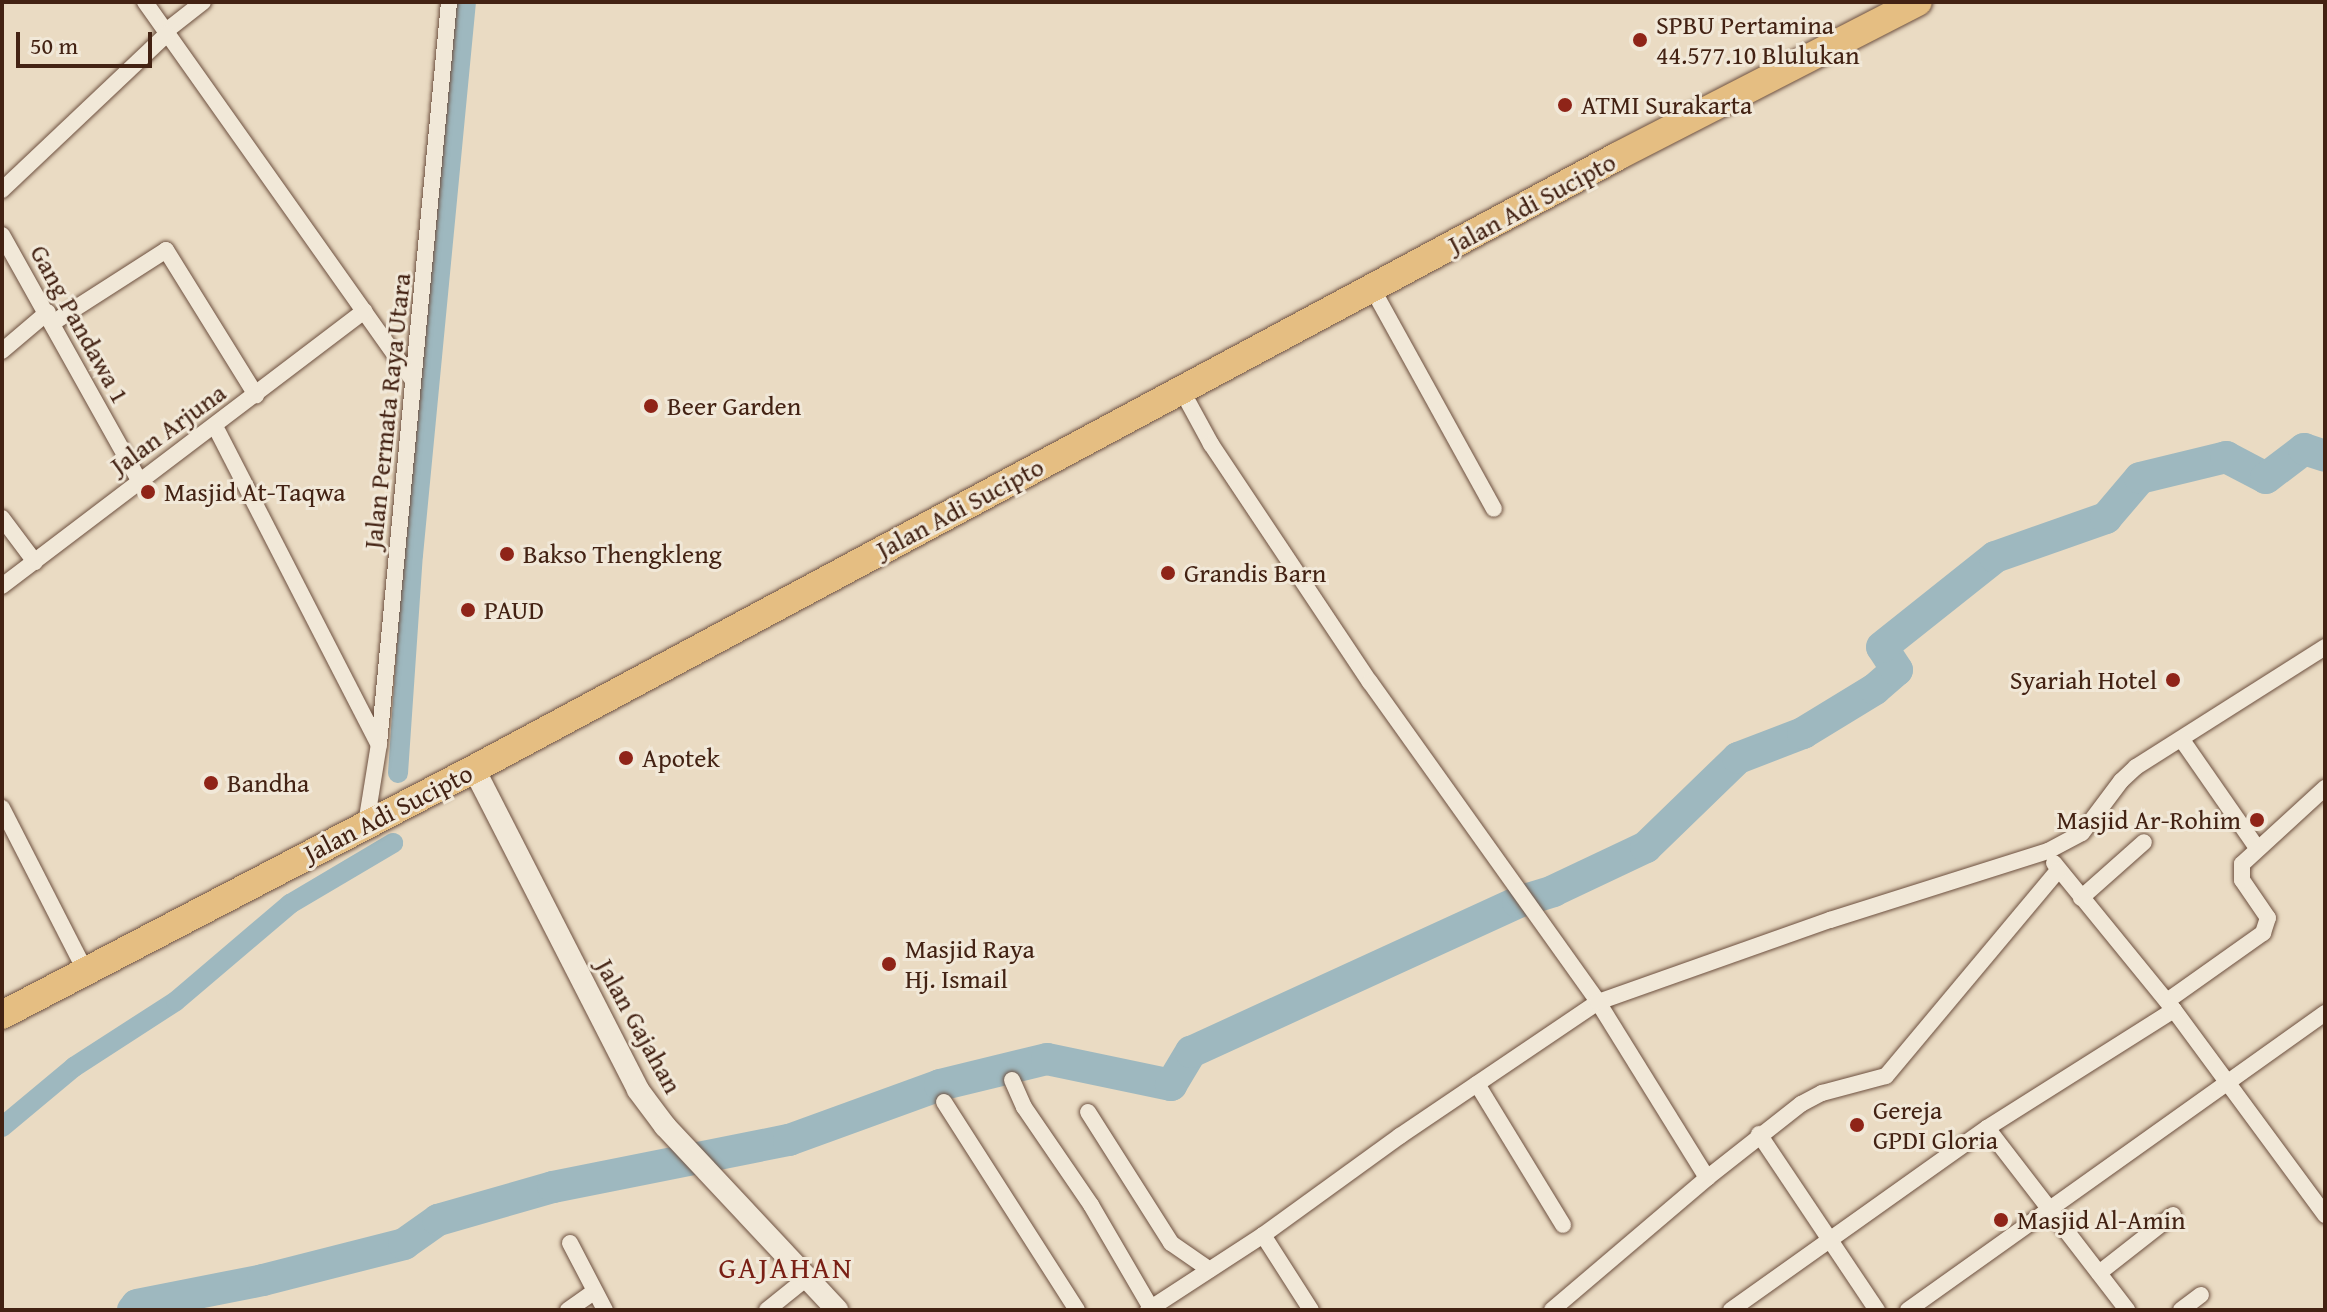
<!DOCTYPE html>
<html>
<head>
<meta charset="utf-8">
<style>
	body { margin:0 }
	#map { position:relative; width:2327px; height:1312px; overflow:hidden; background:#eadbc3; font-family:"Gentium Book Plus",serif }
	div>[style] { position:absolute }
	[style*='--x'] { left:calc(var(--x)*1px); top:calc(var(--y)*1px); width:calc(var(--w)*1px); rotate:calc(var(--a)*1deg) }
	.canal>* { height:20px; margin:-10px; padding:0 10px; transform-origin:10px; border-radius:10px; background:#9eb8bf }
	.river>* { height:32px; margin:-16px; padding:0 16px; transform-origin:16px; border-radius:16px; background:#9eb8bf }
	.roads { filter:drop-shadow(0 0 2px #6d503f) drop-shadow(0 0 2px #6d503f) }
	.street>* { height:16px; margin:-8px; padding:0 8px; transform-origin:8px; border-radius:8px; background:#f1e8d8 }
	.secondary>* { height:22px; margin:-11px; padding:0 11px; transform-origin:11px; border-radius:11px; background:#f1e8d8 }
	.highway>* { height:28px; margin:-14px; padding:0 14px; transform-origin:14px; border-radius:14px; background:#e5be82 }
	.dots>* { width:22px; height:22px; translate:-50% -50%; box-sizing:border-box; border:4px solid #f1e8d8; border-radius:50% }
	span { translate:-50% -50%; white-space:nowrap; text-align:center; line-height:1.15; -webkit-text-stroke:6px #f1e8d8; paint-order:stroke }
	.poi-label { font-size:26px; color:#432213 }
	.left { translate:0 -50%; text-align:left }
	.right { translate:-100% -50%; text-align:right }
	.street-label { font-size:26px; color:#432213 }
	.quarter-label { font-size:30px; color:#7a1f14; letter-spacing:2px }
	.frame { position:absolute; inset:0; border:4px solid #432213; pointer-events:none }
	.scale { position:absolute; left:16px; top:32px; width:136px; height:36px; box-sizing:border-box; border:4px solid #432213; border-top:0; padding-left:10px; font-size:24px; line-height:28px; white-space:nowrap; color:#432213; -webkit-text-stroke:6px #f1e8d8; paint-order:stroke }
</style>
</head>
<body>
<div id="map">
	<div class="canal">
		<i style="--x:398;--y:773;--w:219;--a:-86.1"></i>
		<i style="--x:413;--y:555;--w:556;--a:-84.53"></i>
		<i style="--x:2;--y:1127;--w:94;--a:-39.8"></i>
		<i style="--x:74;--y:1067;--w:121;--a:-32.9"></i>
		<i style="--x:176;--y:1001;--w:150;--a:-40.4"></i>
		<i style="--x:290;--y:904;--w:120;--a:-30.6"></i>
	</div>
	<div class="river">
		<i style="--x:133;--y:1310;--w:6;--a:-51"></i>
		<i style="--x:137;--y:1305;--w:128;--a:-11.2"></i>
		<i style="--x:263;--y:1280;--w:146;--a:-14.3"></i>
		<i style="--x:404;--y:1244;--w:42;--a:-35.2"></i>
		<i style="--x:438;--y:1220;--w:120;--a:-16"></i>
		<i style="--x:553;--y:1187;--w:241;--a:-11.3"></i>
		<i style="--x:789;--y:1140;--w:161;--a:-20"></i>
		<i style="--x:940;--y:1085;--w:110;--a:-13.7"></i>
		<i style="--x:1047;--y:1059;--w:127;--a:11.8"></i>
		<i style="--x:1171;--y:1085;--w:39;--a:-59"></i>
		<i style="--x:1191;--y:1052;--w:360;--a:-24.6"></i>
		<i style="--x:1518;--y:902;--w:37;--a:-17"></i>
		<i style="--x:1553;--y:891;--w:103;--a:-25.3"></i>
		<i style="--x:1646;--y:847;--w:128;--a:-44.1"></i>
		<i style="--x:1738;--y:758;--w:70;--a:-21"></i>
		<i style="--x:1803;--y:733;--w:84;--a:-31.4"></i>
		<i style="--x:1875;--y:689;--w:29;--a:-41"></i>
		<i style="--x:1897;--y:670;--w:27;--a:-123"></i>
		<i style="--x:1882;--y:647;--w:144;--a:-38.5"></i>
		<i style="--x:1995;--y:557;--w:118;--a:-19.4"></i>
		<i style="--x:2106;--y:518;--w:52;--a:-49.6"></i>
		<i style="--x:2140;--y:478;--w:89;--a:-13.7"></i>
		<i style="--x:2226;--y:457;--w:45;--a:27.7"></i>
		<i style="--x:2266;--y:478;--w:48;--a:-37.3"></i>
		<i style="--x:2304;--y:449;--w:22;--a:18"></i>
	</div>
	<div class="roads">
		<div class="street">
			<i style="--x:145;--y:2;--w:464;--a:54.7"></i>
			<i style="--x:166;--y:31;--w:47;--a:-38.1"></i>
			<i style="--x:2;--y:190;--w:227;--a:-43.4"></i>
			<i style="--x:2;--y:235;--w:281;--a:60.8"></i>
			<i style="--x:1372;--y:288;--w:252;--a:61.1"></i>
			<i style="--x:54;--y:322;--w:133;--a:-32.7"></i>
			<i style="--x:166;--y:250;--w:171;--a:58.2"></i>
			<i style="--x:2;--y:351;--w:60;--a:-40.3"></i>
			<i style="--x:1181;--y:389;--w:63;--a:61.4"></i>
			<i style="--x:1211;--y:444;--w:286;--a:56.3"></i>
			<i style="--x:1370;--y:682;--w:393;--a:54.5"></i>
			<i style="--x:1598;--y:1002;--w:207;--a:58.2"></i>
			<i style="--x:218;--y:432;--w:350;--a:62.8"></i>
			<i style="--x:2;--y:518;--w:55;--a:53.1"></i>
			<i style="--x:2;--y:586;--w:455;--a:-37.2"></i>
			<i style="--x:2182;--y:740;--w:131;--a:55.2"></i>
			<i style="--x:2;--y:808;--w:182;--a:62.9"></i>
			<i style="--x:366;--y:824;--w:81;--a:-80.8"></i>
			<i style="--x:379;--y:744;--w:745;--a:-84.61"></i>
			<i style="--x:2054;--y:863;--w:190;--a:50.8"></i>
			<i style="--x:2174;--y:1010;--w:255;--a:53.6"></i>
			<i style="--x:2081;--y:898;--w:84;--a:-41.6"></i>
			<i style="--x:2167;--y:1001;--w:118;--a:-35.3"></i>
			<i style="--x:2263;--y:933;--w:16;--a:-72"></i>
			<i style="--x:2268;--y:918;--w:46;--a:-124.4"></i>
			<i style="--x:2242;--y:880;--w:16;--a:-90"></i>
			<i style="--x:2242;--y:864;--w:113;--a:-42.5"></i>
			<i style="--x:1012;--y:1080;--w:30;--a:66"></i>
			<i style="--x:1024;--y:1107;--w:119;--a:55.6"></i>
			<i style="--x:1091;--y:1205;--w:119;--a:59.8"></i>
			<i style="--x:1477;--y:1084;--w:165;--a:58.6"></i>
			<i style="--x:944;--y:1102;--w:247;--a:57.4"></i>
			<i style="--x:1088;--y:1112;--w:155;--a:57.6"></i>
			<i style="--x:1171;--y:1243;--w:47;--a:34.7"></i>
			<i style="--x:1987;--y:1128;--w:230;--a:52.4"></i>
			<i style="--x:1759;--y:1134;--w:212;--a:56.2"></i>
			<i style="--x:1263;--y:1235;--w:89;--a:57.4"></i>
			<i style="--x:570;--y:1243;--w:76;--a:62.4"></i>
			<i style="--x:2099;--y:1273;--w:94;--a:-38.1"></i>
			<i style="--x:568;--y:1310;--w:32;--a:-35"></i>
			<i style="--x:767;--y:1310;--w:53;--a:-38.8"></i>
			<i style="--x:1148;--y:1310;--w:137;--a:-33.1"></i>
			<i style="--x:1263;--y:1235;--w:169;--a:-35.9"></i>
			<i style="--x:1400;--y:1136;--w:239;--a:-34.1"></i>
			<i style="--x:1598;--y:1002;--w:246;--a:-19.5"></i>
			<i style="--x:1830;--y:920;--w:229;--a:-17.6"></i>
			<i style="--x:2048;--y:851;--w:38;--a:-28"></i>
			<i style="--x:2082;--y:833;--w:65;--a:-53.1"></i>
			<i style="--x:2121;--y:781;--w:21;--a:-43"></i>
			<i style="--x:2136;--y:767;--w:224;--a:-32.4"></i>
			<i style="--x:1552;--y:1310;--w:204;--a:-40.4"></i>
			<i style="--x:1707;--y:1178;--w:120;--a:-38.2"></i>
			<i style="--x:1801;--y:1104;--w:24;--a:-28"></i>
			<i style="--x:1822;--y:1093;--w:66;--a:-14.9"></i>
			<i style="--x:1886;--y:1076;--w:268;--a:-50.1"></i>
			<i style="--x:1731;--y:1310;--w:314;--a:-35.4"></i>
			<i style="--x:1987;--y:1128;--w:221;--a:-32.3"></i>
			<i style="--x:1908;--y:1310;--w:512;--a:-35.46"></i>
			<i style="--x:2181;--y:1310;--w:25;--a:-37"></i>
		</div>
		<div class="secondary">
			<i style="--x:474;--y:769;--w:360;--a:62.9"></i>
			<i style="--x:638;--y:1090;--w:45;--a:53.1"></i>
			<i style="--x:665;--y:1126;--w:252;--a:46.9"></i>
		</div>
		<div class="highway">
			<i style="--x:2;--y:1015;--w:532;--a:-27.53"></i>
			<i style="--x:474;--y:769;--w:1298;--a:-28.18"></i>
			<i style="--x:1618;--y:156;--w:337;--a:-27.2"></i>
		</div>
	</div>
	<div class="dots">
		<i style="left:1640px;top:40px;background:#8f2418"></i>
		<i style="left:1565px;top:105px;background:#8f2418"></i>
		<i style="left:651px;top:406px;background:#8f2418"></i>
		<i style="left:148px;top:492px;background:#8f2418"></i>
		<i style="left:507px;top:554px;background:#8f2418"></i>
		<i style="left:1168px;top:573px;background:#8f2418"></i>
		<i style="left:468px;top:610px;background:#8f2418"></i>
		<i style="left:2173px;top:680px;background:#8f2418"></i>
		<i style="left:626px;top:758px;background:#8f2418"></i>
		<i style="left:211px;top:783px;background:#8f2418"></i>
		<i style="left:2257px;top:820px;background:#8f2418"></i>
		<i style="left:889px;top:964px;background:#8f2418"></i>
		<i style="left:1857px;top:1125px;background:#8f2418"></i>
		<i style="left:2001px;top:1220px;background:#8f2418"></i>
	</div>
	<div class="poi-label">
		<span class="left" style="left:1656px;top:40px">SPBU Pertamina<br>44.577.10 Blulukan</span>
		<span class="left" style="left:1581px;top:105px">ATMI Surakarta</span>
		<span class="left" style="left:667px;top:406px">Beer Garden</span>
		<span class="left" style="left:164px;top:492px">Masjid At-Taqwa</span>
		<span class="left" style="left:523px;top:554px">Bakso Thengkleng</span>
		<span class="left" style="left:1184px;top:573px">Grandis Barn</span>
		<span class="left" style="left:484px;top:610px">PAUD</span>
		<span class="right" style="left:2157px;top:680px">Syariah Hotel</span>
		<span class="left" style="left:642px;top:758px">Apotek</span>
		<span class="left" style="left:227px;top:783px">Bandha</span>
		<span class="right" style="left:2241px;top:820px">Masjid Ar-Rohim</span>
		<span class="left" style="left:905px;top:964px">Masjid Raya<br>Hj. Ismail</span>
		<span class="left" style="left:1873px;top:1125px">Gereja<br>GPDI Gloria</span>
		<span class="left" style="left:2017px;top:1220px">Masjid Al-Amin</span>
	</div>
	<div class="street-label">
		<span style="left:1532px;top:203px;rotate:-28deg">Jalan Adi Sucipto</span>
		<span style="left:80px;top:324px;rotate:61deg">Gang Pandawa 1</span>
		<span style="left:387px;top:411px;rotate:-84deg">Jalan Permata Raya Utara</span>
		<span style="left:168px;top:429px;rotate:-36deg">Jalan Arjuna</span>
		<span style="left:960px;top:508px;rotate:-28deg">Jalan Adi Sucipto</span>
		<span style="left:388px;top:813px;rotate:-27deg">Jalan Adi Sucipto</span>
		<span style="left:639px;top:1026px;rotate:61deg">Jalan Gajahan</span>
	</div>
	<div class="quarter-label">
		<span style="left:786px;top:1267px">GAJAHAN</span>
	</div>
	<div class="frame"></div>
	<div class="scale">50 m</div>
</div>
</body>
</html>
